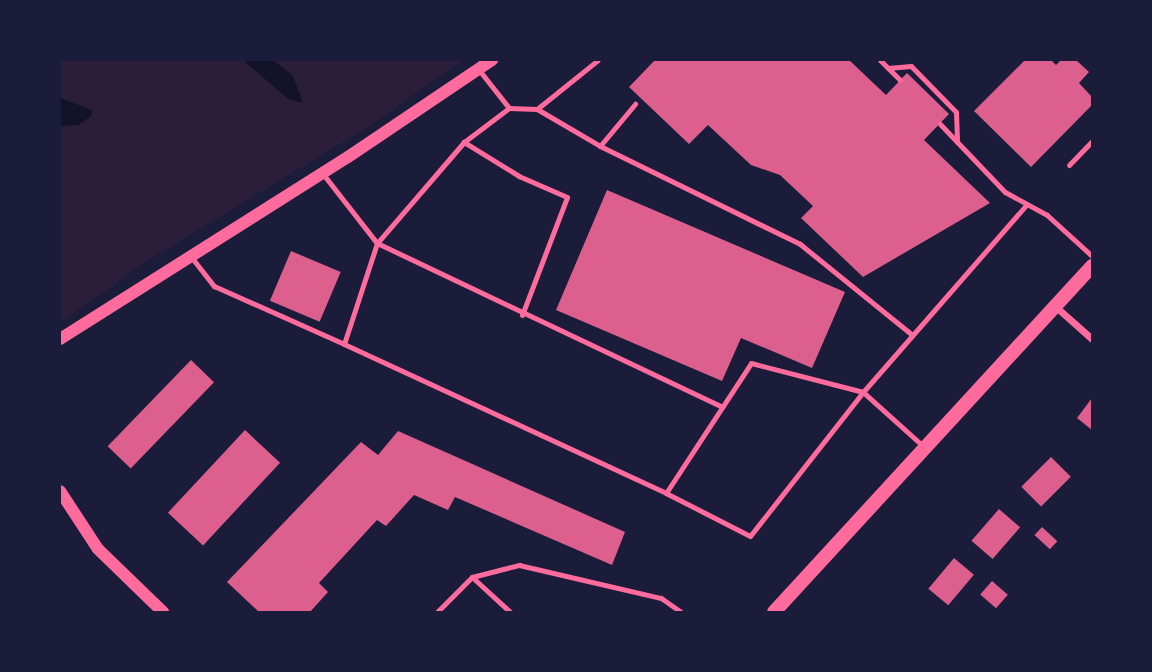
<!DOCTYPE html>
<html>
<head>
<meta charset="utf-8">
<style>
	body { margin:0 }
	#map { position:relative; width:1152px; height:672px; overflow:hidden; background:#1b1b3a; font-family:"DejaVu Sans",sans-serif }
	div>[style] { position:absolute }
	[style*='--x'] { left:calc(var(--x)*1px); top:calc(var(--y)*1px); width:calc(var(--w)*1px); rotate:calc(var(--a)*1deg) }
	.green>* { inset:0; background:#2a1e3b }
	.water>* { inset:0; background:#12122b }
	.building>* { inset:0; background:#dd5f8e; transform-origin:0 0 }
	.service>* { height:5px; margin:-2.5px; padding:0 2.5px; transform-origin:2.5px; border-radius:2.5px; background:#ff6b9d }
	.minor>* { height:7px; margin:-3.5px; padding:0 3.5px; transform-origin:3.5px; border-radius:3.5px; background:#ff6b9d }
	.tertiary>* { height:12px; margin:-6px; padding:0 6px; transform-origin:6px; border-radius:6px; background:#ff6b9d }
	.secondary>* { height:14px; margin:-7px; padding:0 7px; transform-origin:7px; border-radius:7px; background:#ff6b9d }
	span { translate:-50% -50%; white-space:nowrap; text-align:center; line-height:1.15; -webkit-text-stroke:5px #1b1b3a; paint-order:stroke }
	.frame { position:absolute; inset:0; border:61px solid #1b1b3a; pointer-events:none }
</style>
</head>
<body>
<div id="map">
	<div class="green">
		<i style="clip-path:polygon(60px 60px,243px 60px,278px 89px,301px 96px,294px 78px,273px 60px,463px 60px,368px 127px,147px 261px,60px 323px,60px 126px,84px 122px,92px 115px,92px 110px,60px 99px)"></i>
	</div>
	<div class="water">
		<i style="clip-path:polygon(243px 60px,273px 60px,292px 75px,303px 103px,288px 99px)"></i>
		<i style="clip-path:polygon(60px 98px,92px 110px,92px 115px,78px 125px,60px 126px)"></i>
	</div>
	<div class="building">
		<i style="clip-path:polygon(655px 60px,849px 60px,886px 95px,907px 73px,949px 114px,924px 140px,990px 203px,863px 277px,801px 218px,813px 206px,780px 175px,751px 165px,708px 125px,689px 144px,629px 87px)"></i>
		<i style="clip-path:polygon(1025px 60px,1051px 60px,1056px 65px,1061px 60px,1076px 60px,1089px 72px,1079px 83px,1092px 97px,1092px 105px,1031px 167px,974px 111px)"></i>
		<i style="clip-path:polygon(607px 190px,845px 292px,812px 368px,741px 338px,722px 381px,556px 310px)"></i>
		<i style="left:291px;top:251px;width:54px;height:54px;rotate:23deg"></i>
		<i style="left:191px;top:360px;width:32px;height:120px;rotate:44deg"></i>
		<i style="clip-path:polygon(1092px 398px,1092px 430px,1077px 418px)"></i>
		<i style="left:245px;top:430px;width:48px;height:113px;rotate:43deg"></i>
		<i style="clip-path:polygon(398px 431px,625px 532px,612px 565px,455px 497px,448px 510px,414px 495px,386px 526px,377px 520px,319px 583px,328px 592px,310px 612px,259px 612px,227px 582px,361px 442px,378px 455px)"></i>
		<i style="left:1051px;top:457px;width:28px;height:42px;rotate:45deg"></i>
		<i style="left:999px;top:509px;width:28px;height:42px;rotate:41deg"></i>
		<i style="left:1042px;top:527px;width:21px;height:11px;rotate:43deg"></i>
		<i style="left:954px;top:558px;width:26px;height:40px;rotate:40deg"></i>
		<i style="left:992px;top:581px;width:21px;height:18px;rotate:41deg"></i>
	</div>
	<div class="service">
		<i style="--x:880;--y:60;--w:28;--a:45"></i>
		<i style="--x:888;--y:68;--w:23;--a:-5"></i>
		<i style="--x:911;--y:66;--w:64;--a:45.6"></i>
		<i style="--x:956;--y:112;--w:30;--a:88"></i>
		<i style="--x:479;--y:70;--w:48;--a:51.7"></i>
		<i style="--x:509;--y:108;--w:28;--a:2"></i>
		<i style="--x:537;--y:109;--w:78;--a:-38.8"></i>
		<i style="--x:537;--y:109;--w:73;--a:30.4"></i>
		<i style="--x:600;--y:146;--w:223;--a:26.1"></i>
		<i style="--x:800;--y:244;--w:143;--a:39"></i>
		<i style="--x:940;--y:124;--w:94;--a:46.3"></i>
		<i style="--x:1005;--y:192;--w:48;--a:28.7"></i>
		<i style="--x:1047;--y:215;--w:61;--a:42.3"></i>
		<i style="--x:464;--y:142;--w:56;--a:-37.1"></i>
		<i style="--x:600;--y:146;--w:55;--a:-50.2"></i>
		<i style="--x:1069;--y:165;--w:33;--a:-46"></i>
		<i style="--x:323;--y:174;--w:88;--a:52"></i>
		<i style="--x:377;--y:243;--w:382;--a:25.4"></i>
		<i style="--x:192;--y:258;--w:36;--a:52"></i>
		<i style="--x:214;--y:286;--w:142;--a:24"></i>
		<i style="--x:522;--y:315;--w:126;--a:-69.1"></i>
		<i style="--x:567;--y:197;--w:52;--a:-156.4"></i>
		<i style="--x:519;--y:176;--w:65;--a:-148.3"></i>
		<i style="--x:464;--y:142;--w:133;--a:130.7"></i>
		<i style="--x:377;--y:243;--w:106;--a:108.1"></i>
		<i style="--x:344;--y:344;--w:355;--a:24.8"></i>
		<i style="--x:751;--y:363;--w:116;--a:14.5"></i>
		<i style="--x:863;--y:392;--w:183;--a:128.1"></i>
		<i style="--x:750;--y:536;--w:94;--a:-152.9"></i>
		<i style="--x:666;--y:493;--w:155;--a:-56.8"></i>
		<i style="--x:923;--y:446;--w:81;--a:-138"></i>
		<i style="--x:863;--y:392;--w:249;--a:-48.9"></i>
		<i style="--x:472;--y:577;--w:52;--a:42.6"></i>
		<i style="--x:437;--y:612;--w:49;--a:-45"></i>
		<i style="--x:472;--y:577;--w:49;--a:-14.3"></i>
		<i style="--x:519;--y:565;--w:146;--a:13.1"></i>
		<i style="--x:661;--y:598;--w:24;--a:35"></i>
	</div>
	<div class="minor">
		<i style="--x:1056;--y:307;--w:48;--a:41.6"></i>
	</div>
	<div class="tertiary">
		<i style="--x:60;--y:339;--w:341;--a:-32.3"></i>
		<i style="--x:348;--y:157;--w:174;--a:-34"></i>
		<i style="--x:60;--y:491;--w:69;--a:56.8"></i>
		<i style="--x:98;--y:549;--w:91;--a:44.1"></i>
	</div>
	<div class="secondary">
		<i style="--x:774;--y:612;--w:470;--a:-47.4"></i>
	</div>
	<div class="frame"></div>
</div>
</body>
</html>
